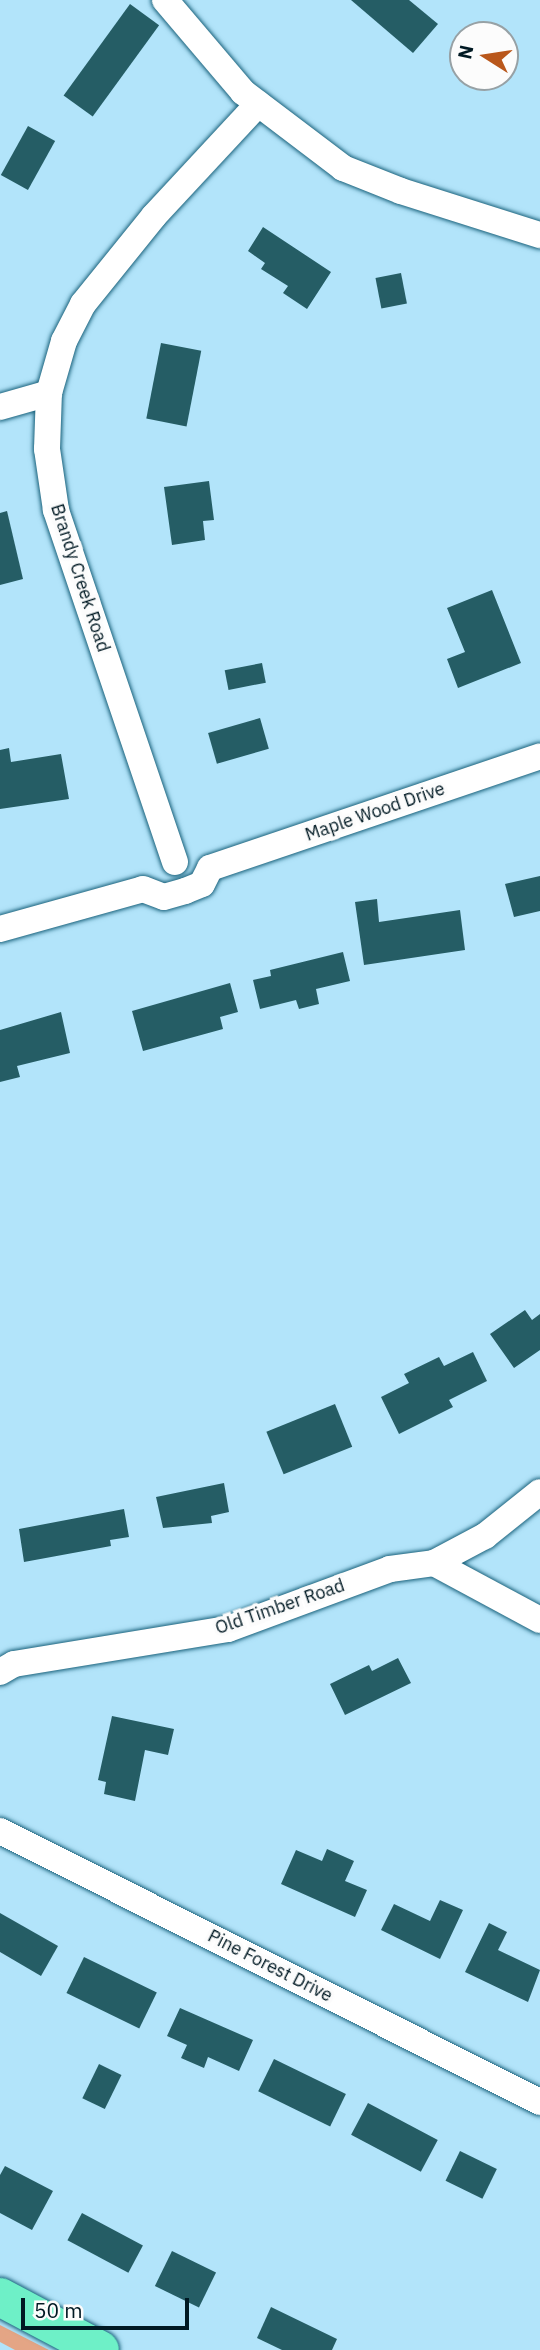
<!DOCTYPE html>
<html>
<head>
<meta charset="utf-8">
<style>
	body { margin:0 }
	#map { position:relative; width:540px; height:2350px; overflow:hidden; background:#b2e4fa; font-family:"IBM Plex Sans",sans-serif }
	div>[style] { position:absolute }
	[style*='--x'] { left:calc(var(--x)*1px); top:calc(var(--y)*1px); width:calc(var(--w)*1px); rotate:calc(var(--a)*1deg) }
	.green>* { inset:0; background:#e4a585 }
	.building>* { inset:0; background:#255d65; transform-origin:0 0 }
	.roads { filter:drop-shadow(0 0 2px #1a627c) drop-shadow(0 0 2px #1a627c) }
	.minor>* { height:26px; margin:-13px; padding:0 13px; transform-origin:13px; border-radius:13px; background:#fff }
	.trunk>* { height:38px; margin:-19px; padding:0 19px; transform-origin:19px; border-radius:19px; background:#6ef0c7 }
	span { translate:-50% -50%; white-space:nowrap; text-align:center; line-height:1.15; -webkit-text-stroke:7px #fcfcfc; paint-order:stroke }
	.street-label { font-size:18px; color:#001923 }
	.north { position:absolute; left:449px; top:21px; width:70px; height:70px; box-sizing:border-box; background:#fcfcfc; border:2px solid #97a1a5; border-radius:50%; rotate:282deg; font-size:19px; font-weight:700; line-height:28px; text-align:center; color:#001923 }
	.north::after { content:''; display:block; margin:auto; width:24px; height:32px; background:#b9571b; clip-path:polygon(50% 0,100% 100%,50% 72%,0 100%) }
	.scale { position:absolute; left:21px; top:2298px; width:168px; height:32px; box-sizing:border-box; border:4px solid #001923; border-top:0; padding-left:9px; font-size:21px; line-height:24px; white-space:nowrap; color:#001923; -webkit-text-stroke:5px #fcfcfc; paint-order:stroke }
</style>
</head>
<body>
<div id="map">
	<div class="green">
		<i style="clip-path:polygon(0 2325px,49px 2350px,15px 2350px,0 2342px)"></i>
	</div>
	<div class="building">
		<i style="clip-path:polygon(351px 0,409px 0,438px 24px,413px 53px)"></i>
		<i style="left:130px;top:4px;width:36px;height:113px;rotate:36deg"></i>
		<i style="left:28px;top:126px;width:31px;height:56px;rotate:29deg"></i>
		<i style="clip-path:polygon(263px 227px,331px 272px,307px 309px,283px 293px,288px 286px,261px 269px,265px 263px,248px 251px)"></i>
		<i style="left:401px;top:273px;width:31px;height:26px;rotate:79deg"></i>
		<i style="left:161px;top:343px;width:41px;height:77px;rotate:11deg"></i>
		<i style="clip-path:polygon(209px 481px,214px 520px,203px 521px,205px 540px,172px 545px,164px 487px)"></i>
		<i style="clip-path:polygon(7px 511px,23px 579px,0 585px,0 513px)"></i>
		<i style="clip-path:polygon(492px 590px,521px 663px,458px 688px,447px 659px,465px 652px,447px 608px)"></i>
		<i style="left:262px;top:663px;width:20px;height:38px;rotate:79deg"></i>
		<i style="left:260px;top:718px;width:32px;height:54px;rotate:74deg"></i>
		<i style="clip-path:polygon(9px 748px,11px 762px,61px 754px,69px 799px,0 809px,0 750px)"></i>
		<i style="clip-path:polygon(540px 876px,540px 911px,514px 917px,505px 884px)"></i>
		<i style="clip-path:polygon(377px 899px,379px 922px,460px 910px,465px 950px,364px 965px,355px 902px)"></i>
		<i style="clip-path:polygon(343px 952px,350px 981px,316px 989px,319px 1004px,299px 1009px,296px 1000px,260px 1009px,253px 980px,271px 976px,270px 970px)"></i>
		<i style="clip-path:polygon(230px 983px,238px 1012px,220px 1017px,223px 1029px,143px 1051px,132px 1011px)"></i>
		<i style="clip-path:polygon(61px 1012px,70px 1053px,17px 1066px,20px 1077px,0 1082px,0 1030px)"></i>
		<i style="clip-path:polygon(525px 1310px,532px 1320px,540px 1314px,540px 1350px,514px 1368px,490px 1334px)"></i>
		<i style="clip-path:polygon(473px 1352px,487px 1381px,449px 1400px,453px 1407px,399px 1434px,381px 1397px,409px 1383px,404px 1374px,439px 1357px,444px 1366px)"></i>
		<i style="left:335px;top:1404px;width:46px;height:74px;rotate:68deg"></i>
		<i style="clip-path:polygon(224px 1483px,229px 1512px,211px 1516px,212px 1523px,163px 1528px,156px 1497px)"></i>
		<i style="clip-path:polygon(124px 1509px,129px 1537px,110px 1540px,111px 1546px,24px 1562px,19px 1529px)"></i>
		<i style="clip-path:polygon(398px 1658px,411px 1683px,345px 1715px,330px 1684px,369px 1665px,372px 1671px)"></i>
		<i style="clip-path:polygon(112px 1716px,174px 1729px,168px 1755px,145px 1750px,135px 1801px,104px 1794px,106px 1782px,98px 1780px)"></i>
		<i style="clip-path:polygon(327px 1849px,354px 1861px,345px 1881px,367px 1890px,355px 1917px,281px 1884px,296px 1850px,322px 1861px)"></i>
		<i style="clip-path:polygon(440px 1900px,463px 1910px,440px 1959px,381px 1930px,394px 1904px,430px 1921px)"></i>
		<i style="clip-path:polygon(0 1913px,58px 1946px,41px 1976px,0 1952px)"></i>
		<i style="clip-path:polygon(489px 1923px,507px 1932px,498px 1950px,540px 1970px,528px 2002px,465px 1972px)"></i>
		<i style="left:84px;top:1957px;width:81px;height:40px;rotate:26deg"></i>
		<i style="clip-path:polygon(180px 2008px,253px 2040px,239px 2071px,208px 2057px,204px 2068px,181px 2058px,187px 2045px,167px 2036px)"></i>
		<i style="left:274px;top:2059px;width:80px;height:36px;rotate:26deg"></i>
		<i style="left:99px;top:2064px;width:25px;height:38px;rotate:26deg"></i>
		<i style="left:368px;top:2103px;width:79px;height:36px;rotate:28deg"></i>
		<i style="left:460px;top:2151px;width:41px;height:33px;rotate:26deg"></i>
		<i style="clip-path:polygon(5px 2166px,53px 2191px,32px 2230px,0 2213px,0 2175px)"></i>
		<i style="left:82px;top:2213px;width:69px;height:31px;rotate:28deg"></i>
		<i style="left:172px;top:2251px;width:49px;height:39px;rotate:26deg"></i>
		<i style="clip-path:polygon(271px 2307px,337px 2339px,332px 2350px,282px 2350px,257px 2338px)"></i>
	</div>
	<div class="roads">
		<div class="minor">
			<i style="--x:165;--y:0;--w:121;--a:49.7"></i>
			<i style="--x:243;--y:92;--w:126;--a:37.2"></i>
			<i style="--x:343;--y:168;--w:62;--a:21.6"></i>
			<i style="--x:401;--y:191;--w:146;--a:17.6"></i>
			<i style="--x:0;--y:407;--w:51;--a:-15.9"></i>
			<i style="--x:175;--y:862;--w:372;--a:-108.7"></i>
			<i style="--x:56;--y:510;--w:62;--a:-98.4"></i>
			<i style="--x:47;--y:449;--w:56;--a:-88"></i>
			<i style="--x:49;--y:393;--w:54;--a:-73.9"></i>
			<i style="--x:64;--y:341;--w:42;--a:-62.8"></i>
			<i style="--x:83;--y:304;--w:113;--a:-51.1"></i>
			<i style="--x:154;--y:216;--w:153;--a:-47.1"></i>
			<i style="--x:0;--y:929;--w:148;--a:-15.6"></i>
			<i style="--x:143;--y:889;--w:22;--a:21"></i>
			<i style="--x:164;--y:897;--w:22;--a:-16"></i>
			<i style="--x:185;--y:891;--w:18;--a:-22"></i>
			<i style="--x:202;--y:884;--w:18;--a:-63"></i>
			<i style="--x:210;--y:868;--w:348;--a:-18.7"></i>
			<i style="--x:434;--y:1563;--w:120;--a:28.3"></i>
			<i style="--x:0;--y:1672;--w:16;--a:-30"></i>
			<i style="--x:14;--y:1664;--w:217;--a:-9.3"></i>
			<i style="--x:228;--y:1629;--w:173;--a:-20.3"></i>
			<i style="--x:390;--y:1569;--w:44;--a:-7.8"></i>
			<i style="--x:434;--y:1563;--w:58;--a:-27.9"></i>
			<i style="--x:485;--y:1536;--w:70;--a:-38.7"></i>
			<i style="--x:0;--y:1831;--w:604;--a:26.65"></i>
		</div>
		<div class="trunk">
			<i style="--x:0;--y:2297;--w:113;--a:27.9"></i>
		</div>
	</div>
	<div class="street-label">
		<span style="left:80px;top:578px;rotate:72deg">Brandy Creek Road</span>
		<span style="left:375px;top:812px;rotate:-19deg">Maple Wood Drive</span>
		<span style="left:280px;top:1607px;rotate:-19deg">Old Timber Road</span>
		<span style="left:270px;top:1966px;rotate:27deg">Pine Forest Drive</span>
	</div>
	<div class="north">N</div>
	<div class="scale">50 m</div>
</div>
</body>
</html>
